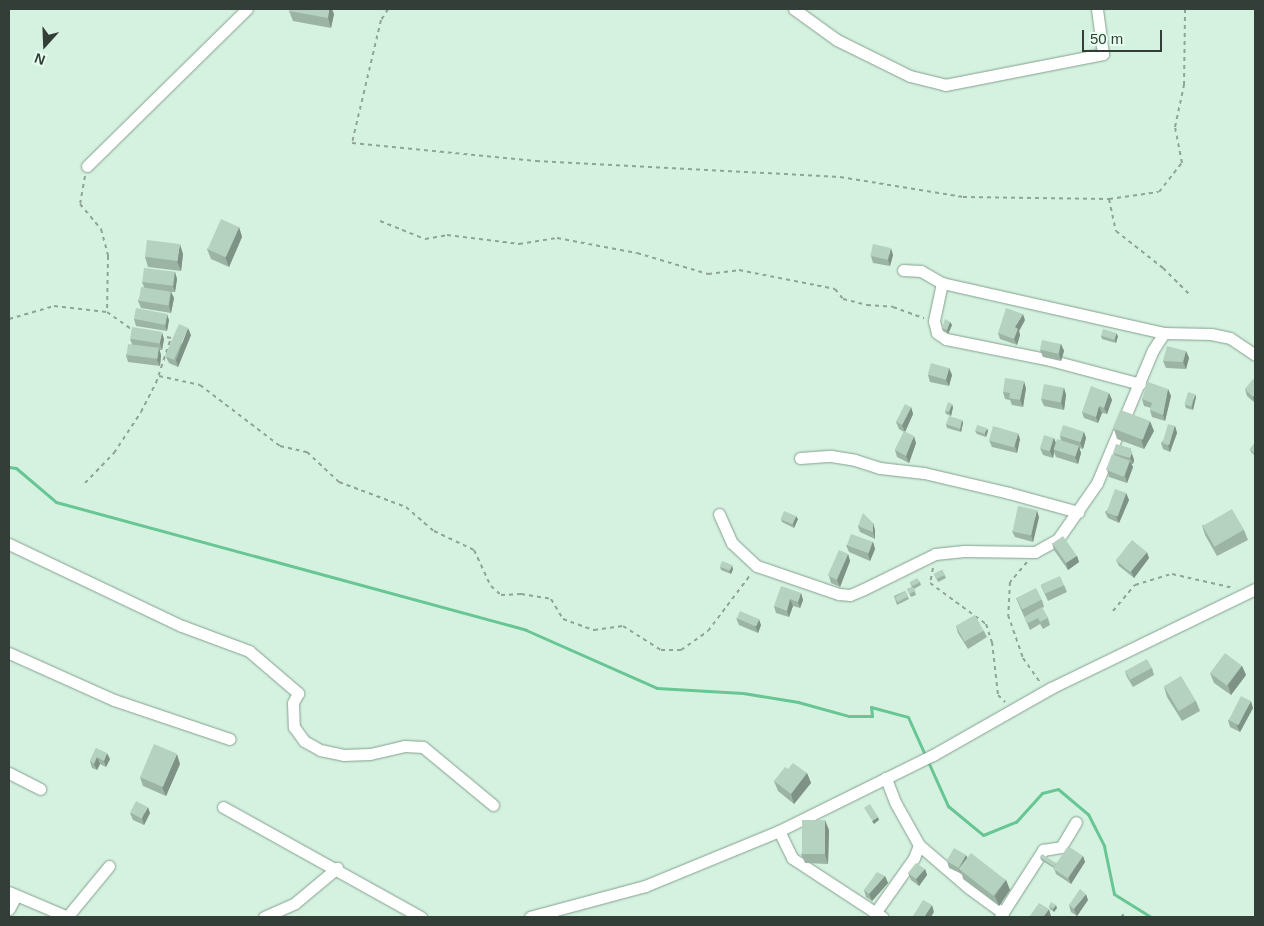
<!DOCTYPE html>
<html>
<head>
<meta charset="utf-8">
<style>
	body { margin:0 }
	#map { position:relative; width:1264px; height:926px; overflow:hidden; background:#d5f2e0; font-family:Arial,sans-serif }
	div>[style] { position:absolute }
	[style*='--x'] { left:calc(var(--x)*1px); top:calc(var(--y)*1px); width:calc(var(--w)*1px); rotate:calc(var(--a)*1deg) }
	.stream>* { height:3px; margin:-1.5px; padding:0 1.5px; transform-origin:1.5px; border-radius:1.5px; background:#67c693 }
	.path>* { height:2px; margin-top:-1px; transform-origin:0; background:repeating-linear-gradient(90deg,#8ea497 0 4px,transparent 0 8px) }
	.roads { filter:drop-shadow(0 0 1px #84a08f) drop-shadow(0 0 1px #84a08f) }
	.minor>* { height:11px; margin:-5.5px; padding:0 5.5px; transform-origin:5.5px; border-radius:5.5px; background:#fff }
	.wall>* { inset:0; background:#9cb4a4; transform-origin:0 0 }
	.shaded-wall>* { inset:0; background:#7f9286 }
	.building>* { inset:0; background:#b5d1bf; transform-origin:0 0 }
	span { translate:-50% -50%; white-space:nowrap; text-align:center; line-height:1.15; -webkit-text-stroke:4px #e6feef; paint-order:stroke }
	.frame { position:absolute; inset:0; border:10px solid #323e37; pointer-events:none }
	.north { position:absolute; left:20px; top:20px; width:50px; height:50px; -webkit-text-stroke:4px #e6feef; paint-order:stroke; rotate:200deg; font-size:14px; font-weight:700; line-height:20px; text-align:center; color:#323e37 }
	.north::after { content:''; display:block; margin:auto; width:18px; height:22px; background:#323e37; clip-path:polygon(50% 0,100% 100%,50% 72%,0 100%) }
	.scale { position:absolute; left:1082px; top:30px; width:80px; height:22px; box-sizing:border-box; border:2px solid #323e37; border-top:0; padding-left:6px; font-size:15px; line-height:18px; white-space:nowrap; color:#323e37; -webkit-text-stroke:4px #e6feef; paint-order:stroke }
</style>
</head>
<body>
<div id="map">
	<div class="stream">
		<i style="--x:9;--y:467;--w:7;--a:8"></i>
		<i style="--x:16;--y:468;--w:52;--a:40.4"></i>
		<i style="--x:56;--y:502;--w:487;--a:15.2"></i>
		<i style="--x:526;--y:630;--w:143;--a:23.9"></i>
		<i style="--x:657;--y:688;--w:86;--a:3.3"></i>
		<i style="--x:743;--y:693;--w:56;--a:9.3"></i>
		<i style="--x:798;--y:702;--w:53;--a:15.4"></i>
		<i style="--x:849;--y:716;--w:23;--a:0"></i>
		<i style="--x:872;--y:716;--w:9;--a:-96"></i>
		<i style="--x:871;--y:707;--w:38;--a:15"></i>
		<i style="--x:908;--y:717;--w:98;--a:65.8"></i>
		<i style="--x:948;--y:806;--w:45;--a:39.6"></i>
		<i style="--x:983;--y:835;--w:35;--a:-22"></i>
		<i style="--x:1016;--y:822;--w:39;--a:-48"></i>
		<i style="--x:1042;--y:793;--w:16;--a:-14"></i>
		<i style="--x:1058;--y:789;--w:39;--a:40"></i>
		<i style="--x:1088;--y:814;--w:36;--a:63"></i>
		<i style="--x:1104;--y:846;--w:49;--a:78.2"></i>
		<i style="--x:1114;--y:894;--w:44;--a:31.9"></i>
	</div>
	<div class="path">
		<i style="--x:388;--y:9;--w:13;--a:122"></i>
		<i style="--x:381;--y:20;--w:126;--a:103.3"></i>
		<i style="--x:352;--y:143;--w:185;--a:5.6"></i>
		<i style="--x:536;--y:161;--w:304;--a:3"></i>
		<i style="--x:840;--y:177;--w:125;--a:9.2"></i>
		<i style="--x:963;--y:197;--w:146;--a:0.8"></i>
		<i style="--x:1109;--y:199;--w:33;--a:78"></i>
		<i style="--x:1116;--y:231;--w:60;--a:38.2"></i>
		<i style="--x:1163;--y:268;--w:40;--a:45"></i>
		<i style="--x:85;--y:176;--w:28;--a:100"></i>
		<i style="--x:80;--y:204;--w:33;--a:50"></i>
		<i style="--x:101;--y:229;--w:28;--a:75"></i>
		<i style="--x:108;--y:256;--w:56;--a:91"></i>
		<i style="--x:1109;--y:199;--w:50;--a:-8"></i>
		<i style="--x:1159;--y:192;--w:37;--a:-52"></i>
		<i style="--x:1182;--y:163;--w:37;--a:-101"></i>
		<i style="--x:1175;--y:127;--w:43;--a:-77.9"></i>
		<i style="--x:1184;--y:85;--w:76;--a:-89.2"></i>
		<i style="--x:380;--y:221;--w:48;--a:21.8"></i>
		<i style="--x:425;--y:239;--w:22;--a:-10"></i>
		<i style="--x:447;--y:235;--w:73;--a:7.1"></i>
		<i style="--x:519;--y:244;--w:38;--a:-9"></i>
		<i style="--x:557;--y:238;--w:81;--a:10.6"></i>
		<i style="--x:637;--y:253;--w:74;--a:16.5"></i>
		<i style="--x:708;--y:274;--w:31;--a:-7"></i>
		<i style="--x:739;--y:270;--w:98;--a:11.2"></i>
		<i style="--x:835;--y:289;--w:13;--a:51"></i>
		<i style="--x:843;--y:299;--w:25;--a:14"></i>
		<i style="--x:867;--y:305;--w:26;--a:4"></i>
		<i style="--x:893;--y:307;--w:33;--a:20"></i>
		<i style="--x:9;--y:319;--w:47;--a:-16.1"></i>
		<i style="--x:54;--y:306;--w:53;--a:6.5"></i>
		<i style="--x:107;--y:312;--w:32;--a:35"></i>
		<i style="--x:159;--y:376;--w:42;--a:12.4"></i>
		<i style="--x:200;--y:385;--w:101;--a:37.3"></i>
		<i style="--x:280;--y:446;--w:28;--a:13"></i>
		<i style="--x:307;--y:452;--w:44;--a:43.2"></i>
		<i style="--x:339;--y:482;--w:72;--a:20.5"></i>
		<i style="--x:406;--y:507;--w:37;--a:41"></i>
		<i style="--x:434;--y:531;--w:44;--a:25.4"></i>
		<i style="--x:474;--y:550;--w:40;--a:65"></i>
		<i style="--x:491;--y:586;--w:13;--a:42"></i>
		<i style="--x:501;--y:595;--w:20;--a:-3"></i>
		<i style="--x:521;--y:594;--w:30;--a:9"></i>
		<i style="--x:551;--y:599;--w:23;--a:59"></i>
		<i style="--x:563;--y:619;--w:33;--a:20"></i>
		<i style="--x:594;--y:630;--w:29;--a:-8"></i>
		<i style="--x:623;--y:626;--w:45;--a:32.3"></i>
		<i style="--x:661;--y:650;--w:20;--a:0"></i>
		<i style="--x:681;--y:650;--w:33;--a:-35"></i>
		<i style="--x:708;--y:631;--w:71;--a:-53"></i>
		<i style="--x:85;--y:483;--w:42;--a:-46"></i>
		<i style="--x:114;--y:453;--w:49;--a:-56.6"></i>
		<i style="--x:141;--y:412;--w:33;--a:-63"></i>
		<i style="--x:156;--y:383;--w:47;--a:-71.6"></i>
		<i style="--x:171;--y:338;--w:9;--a:-167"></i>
		<i style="--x:1027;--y:562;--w:26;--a:130"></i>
		<i style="--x:1010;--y:582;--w:33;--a:93"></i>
		<i style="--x:1008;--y:615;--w:46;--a:70.8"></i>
		<i style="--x:1023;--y:658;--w:29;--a:55"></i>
		<i style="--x:933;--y:568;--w:15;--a:101"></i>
		<i style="--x:930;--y:583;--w:69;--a:36.2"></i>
		<i style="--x:986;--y:624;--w:19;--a:72"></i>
		<i style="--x:992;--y:642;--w:53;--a:83.5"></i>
		<i style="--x:998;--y:695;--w:10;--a:45"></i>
		<i style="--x:1113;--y:611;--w:34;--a:-50"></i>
		<i style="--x:1135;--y:585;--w:39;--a:-17"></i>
		<i style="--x:1172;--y:574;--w:63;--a:12.9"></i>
		<i style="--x:1121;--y:917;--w:7;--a:-45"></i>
	</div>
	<div class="roads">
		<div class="minor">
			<i style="--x:794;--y:9;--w:53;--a:35.8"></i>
			<i style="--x:837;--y:40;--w:81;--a:26.3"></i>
			<i style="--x:910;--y:76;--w:36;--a:14"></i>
			<i style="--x:945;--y:85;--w:161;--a:-11.1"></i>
			<i style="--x:1103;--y:54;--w:45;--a:-97.6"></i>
			<i style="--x:87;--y:166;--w:224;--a:-44.5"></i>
			<i style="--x:903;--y:270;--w:18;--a:3"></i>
			<i style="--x:921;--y:271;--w:24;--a:30"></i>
			<i style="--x:942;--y:283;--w:228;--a:12.7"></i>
			<i style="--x:1164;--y:333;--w:47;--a:1.2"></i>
			<i style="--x:1211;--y:334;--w:19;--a:12"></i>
			<i style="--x:1230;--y:338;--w:30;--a:34"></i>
			<i style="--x:942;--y:283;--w:39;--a:102"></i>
			<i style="--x:934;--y:321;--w:12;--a:76"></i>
			<i style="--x:937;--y:333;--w:11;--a:34"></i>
			<i style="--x:946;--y:339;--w:106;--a:11.4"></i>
			<i style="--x:1050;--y:360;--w:93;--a:14.9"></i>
			<i style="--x:800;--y:458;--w:31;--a:-4"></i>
			<i style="--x:831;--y:456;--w:24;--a:9"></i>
			<i style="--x:855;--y:460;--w:26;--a:18"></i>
			<i style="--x:880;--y:468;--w:44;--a:6.5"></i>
			<i style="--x:924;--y:473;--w:87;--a:13.2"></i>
			<i style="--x:1009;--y:493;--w:72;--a:15.4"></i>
			<i style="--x:719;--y:514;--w:32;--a:66"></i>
			<i style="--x:732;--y:543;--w:34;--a:43"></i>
			<i style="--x:757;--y:566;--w:87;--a:18.9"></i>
			<i style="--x:839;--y:594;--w:11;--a:5"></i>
			<i style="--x:850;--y:595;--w:15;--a:-23"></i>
			<i style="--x:864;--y:589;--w:79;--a:-26.2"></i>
			<i style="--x:935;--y:554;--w:29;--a:-6"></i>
			<i style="--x:964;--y:551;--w:71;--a:0.8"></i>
			<i style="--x:1035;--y:552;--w:26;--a:-29"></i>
			<i style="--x:1058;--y:539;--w:68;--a:-55.1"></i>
			<i style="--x:1097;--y:483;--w:144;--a:-67.2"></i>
			<i style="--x:1153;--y:350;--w:20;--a:-57"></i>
			<i style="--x:9;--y:544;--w:191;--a:25.4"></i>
			<i style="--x:182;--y:626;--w:72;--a:20.5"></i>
			<i style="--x:249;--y:651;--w:65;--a:40.6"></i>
			<i style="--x:298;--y:693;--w:11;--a:117"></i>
			<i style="--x:293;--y:703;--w:24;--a:88"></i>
			<i style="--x:294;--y:727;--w:17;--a:54"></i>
			<i style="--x:304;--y:741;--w:18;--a:29"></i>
			<i style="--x:320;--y:750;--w:24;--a:12"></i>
			<i style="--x:343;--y:755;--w:27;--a:-2"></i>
			<i style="--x:370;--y:754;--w:36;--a:-13"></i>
			<i style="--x:405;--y:746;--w:18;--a:3"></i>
			<i style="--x:423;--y:747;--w:91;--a:39.6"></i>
			<i style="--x:9;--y:653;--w:115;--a:24.1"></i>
			<i style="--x:114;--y:700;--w:122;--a:18.6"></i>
			<i style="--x:9;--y:773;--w:35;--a:27"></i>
			<i style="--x:223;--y:807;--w:227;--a:29.1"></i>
			<i style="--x:779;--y:831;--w:30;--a:64"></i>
			<i style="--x:792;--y:858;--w:108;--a:33.2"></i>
			<i style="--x:919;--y:845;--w:66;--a:40.7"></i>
			<i style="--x:969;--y:888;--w:42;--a:36.3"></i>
			<i style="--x:9;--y:892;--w:64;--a:23"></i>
			<i style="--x:9;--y:909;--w:15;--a:-62"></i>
			<i style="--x:875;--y:913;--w:67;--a:-54.7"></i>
			<i style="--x:914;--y:858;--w:14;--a:-69"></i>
			<i style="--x:919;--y:845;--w:49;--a:-119.2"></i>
			<i style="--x:895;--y:802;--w:26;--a:-111"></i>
			<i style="--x:67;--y:917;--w:66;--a:-50.5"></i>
			<i style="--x:264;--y:917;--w:34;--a:-24"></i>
			<i style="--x:295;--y:903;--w:55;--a:-39.8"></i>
			<i style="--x:530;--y:917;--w:119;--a:-15.1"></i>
			<i style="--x:645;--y:886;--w:145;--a:-22.3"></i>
			<i style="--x:779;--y:831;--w:172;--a:-26.3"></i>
			<i style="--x:933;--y:755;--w:136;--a:-29.6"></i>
			<i style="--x:1051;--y:688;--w:227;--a:-25.9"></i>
			<i style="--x:1000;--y:917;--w:80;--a:-57.3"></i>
			<i style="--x:1043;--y:850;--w:18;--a:-9"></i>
			<i style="--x:1061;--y:847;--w:29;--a:-59"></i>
		</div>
	</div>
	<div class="wall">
		<i style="clip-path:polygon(289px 11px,334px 14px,331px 28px,293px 21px)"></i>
		<i style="clip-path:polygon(239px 227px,242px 237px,229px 267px,211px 259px,207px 249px)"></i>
		<i style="clip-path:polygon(183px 254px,181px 271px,148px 267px,145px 257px)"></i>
		<i style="clip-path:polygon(893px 255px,890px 266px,873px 263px,871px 256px)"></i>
		<i style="clip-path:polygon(175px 272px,177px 279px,175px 292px,171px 292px,174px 298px,171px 313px,141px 308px,138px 301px,144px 287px,142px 282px)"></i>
		<i style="clip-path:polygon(134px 319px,169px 320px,167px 331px,136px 326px)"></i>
		<i style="clip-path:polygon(1025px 320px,1019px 331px,1020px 335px,1017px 345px,1000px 339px,998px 333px)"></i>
		<i style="clip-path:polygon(950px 322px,952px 325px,948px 334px,943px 331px,942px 328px)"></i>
		<i style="clip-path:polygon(191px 335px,178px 367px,169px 363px,166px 357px)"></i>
		<i style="clip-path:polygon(1101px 336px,1118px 336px,1116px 343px,1102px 339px)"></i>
		<i style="clip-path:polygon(130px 339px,164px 339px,162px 350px,159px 350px,161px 355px,160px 366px,128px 362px,126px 355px,132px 344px)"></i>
		<i style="clip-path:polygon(1061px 344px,1064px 351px,1061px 361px,1043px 357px,1040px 350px)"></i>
		<i style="clip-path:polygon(1186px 351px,1189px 358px,1186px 369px,1166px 368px,1163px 361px)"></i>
		<i style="clip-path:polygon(949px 368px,952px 375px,949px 386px,930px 382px,928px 375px)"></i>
		<i style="clip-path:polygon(1255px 381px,1255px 403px,1247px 396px,1245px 389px)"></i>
		<i style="clip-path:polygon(1026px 388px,1023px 407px,1012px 405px,1010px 400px,1005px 399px,1003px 392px)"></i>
		<i style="clip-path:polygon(1064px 388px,1066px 395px,1064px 410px,1044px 406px,1041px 399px)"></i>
		<i style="clip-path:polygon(1168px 389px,1171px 396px,1165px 421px,1152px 417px,1150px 410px,1151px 408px,1144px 406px,1142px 399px)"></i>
		<i style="clip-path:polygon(1109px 393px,1112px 400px,1107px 414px,1102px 413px,1098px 423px,1084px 418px,1082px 412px)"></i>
		<i style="clip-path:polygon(1196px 397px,1193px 410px,1186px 408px,1185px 405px)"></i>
		<i style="clip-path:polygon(911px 407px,913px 414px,905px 432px,916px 443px,909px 463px,897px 457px,895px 450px,904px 432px,899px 429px,896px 422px)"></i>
		<i style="clip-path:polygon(953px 407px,951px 416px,946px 414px,945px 411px)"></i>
		<i style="clip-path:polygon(962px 420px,963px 423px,961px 432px,947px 428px,946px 424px)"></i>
		<i style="clip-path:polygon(1175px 426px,1177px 433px,1170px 452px,1163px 449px,1161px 443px)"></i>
		<i style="clip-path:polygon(1114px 429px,1154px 431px,1144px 449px,1117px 439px)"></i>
		<i style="clip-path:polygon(975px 431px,988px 431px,986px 437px,977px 434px)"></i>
		<i style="clip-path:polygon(1084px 432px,1086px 438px,1083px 449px,1079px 448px,1081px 453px,1078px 464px,1056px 457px,1054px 452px,1053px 458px,1043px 455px,1040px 448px,1054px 438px,1056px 443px,1061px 441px,1060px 436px)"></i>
		<i style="clip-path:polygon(1020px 439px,1017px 453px,992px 447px,989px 440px)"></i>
		<i style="clip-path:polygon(1255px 443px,1255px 456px,1251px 452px,1250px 449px)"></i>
		<i style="clip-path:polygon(1130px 448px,1134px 460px,1133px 464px,1131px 464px,1133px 467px,1127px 483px,1109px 477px,1107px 470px,1114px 455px,1113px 453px)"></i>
		<i style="clip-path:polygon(1126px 493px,1129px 500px,1119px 523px,1108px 518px,1105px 512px)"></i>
		<i style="clip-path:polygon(1039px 517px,1033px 542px,1015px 537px,1012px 531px)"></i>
		<i style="clip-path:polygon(781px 519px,798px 519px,794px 528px,782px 522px)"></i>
		<i style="clip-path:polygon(873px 523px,875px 530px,875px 539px,860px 532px,858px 526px)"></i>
		<i style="clip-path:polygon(1202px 525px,1244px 530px,1248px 540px,1217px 556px,1205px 535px)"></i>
		<i style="clip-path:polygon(873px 542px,875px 549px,870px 561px,849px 552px,846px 545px)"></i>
		<i style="clip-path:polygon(1052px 543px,1077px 556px,1079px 562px,1068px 570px,1054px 550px)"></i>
		<i style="clip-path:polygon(848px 554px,850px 561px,840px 587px,831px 583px,829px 576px)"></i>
		<i style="clip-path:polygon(1149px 558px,1134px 578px,1119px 566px,1116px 560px)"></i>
		<i style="clip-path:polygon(720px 567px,733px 569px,731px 574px,721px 570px)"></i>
		<i style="left:942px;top:570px;width:9px;height:9px;rotate:63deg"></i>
		<i style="clip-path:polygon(910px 582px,920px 582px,921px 585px,914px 589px,916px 595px,911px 597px,907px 589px,912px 587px)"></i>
		<i style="clip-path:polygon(1064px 585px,1067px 592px,1048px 601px,1041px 586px)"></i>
		<i style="clip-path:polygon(905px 591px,909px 599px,897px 605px,894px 596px)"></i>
		<i style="clip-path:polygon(801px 593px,803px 600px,800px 608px,793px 606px,789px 617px,776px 613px,774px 606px)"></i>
		<i style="clip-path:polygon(1016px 598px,1042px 600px,1044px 607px,1042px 608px,1048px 618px,1050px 625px,1043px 629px,1040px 624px,1030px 630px)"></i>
		<i style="clip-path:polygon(736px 618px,761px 625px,758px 633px,739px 625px)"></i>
		<i style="clip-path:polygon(956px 626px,984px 631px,987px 637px,968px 649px,958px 633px)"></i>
		<i style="clip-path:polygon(1242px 666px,1246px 675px,1231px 695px,1214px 683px,1210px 673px)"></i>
		<i style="clip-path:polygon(1152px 668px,1154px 675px,1133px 687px,1127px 677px,1125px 671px)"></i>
		<i style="clip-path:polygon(1164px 687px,1196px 701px,1200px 711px,1182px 721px,1167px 697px)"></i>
		<i style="clip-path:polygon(1253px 708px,1240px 732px,1230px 727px,1228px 720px)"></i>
		<i style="clip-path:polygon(96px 748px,110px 759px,106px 767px,100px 764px,97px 770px,92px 768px,90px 761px)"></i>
		<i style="clip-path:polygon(180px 764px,166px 796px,143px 786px,140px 777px)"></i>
		<i style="clip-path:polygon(788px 769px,807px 773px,811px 783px,794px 804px,778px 791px,774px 781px)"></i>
		<i style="clip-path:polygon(130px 813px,150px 813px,144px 825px,133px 820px)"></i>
		<i style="clip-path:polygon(829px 830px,828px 864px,805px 863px,801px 854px)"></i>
		<i style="clip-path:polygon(966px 855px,968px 859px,1006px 880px,1010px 890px,999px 906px,963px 879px,962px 874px,949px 868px,947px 861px)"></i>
		<i style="clip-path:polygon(1083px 856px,1085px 862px,1071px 884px,1056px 874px,1054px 868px,1041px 860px,1040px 857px,1056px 863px)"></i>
		<i style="clip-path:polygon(925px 869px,927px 875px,919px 886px,911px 880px,908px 873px)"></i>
		<i style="clip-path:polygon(885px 876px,888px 883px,872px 901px,866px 897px,864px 890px)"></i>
		<i style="clip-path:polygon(1088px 900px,1077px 916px,1071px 912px,1069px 905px)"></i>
		<i style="clip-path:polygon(1049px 906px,1057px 908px,1054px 912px,1050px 909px)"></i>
	</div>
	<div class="shaded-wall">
		<i style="clip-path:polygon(329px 9px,332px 9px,334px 14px,331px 28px,328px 18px)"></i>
		<i style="clip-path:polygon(239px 227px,242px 237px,229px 267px,225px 257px)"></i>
		<i style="clip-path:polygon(180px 244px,183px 254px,181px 271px,177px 261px)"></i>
		<i style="clip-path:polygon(891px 248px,893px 255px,890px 266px,888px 260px)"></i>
		<i style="clip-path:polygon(175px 272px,177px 279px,175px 292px,173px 286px)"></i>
		<i style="clip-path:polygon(171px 292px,174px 298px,171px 313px,169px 306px)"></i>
		<i style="clip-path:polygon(167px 314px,169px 320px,167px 331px,165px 325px)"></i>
		<i style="clip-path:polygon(1023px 314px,1025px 320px,1019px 331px,1020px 335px,1017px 345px,1014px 339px,1015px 327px)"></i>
		<i style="clip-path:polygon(950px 322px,952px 325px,948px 334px,947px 330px)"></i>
		<i style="clip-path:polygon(188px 328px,191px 335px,178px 367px,176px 360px)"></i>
		<i style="clip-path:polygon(162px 332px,164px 339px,162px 350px,160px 343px)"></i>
		<i style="clip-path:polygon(1116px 333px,1118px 336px,1116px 343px,1115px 340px)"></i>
		<i style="clip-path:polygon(1061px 344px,1064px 351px,1061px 361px,1059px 354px)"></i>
		<i style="clip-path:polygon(159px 348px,161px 355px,160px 366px,157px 360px)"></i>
		<i style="clip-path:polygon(1186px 351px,1189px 358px,1186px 369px,1183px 362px)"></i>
		<i style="clip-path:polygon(949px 368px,952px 375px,949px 386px,946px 380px)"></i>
		<i style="clip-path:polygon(1024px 381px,1026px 388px,1023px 407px,1020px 400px)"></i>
		<i style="clip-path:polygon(1064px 388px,1066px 395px,1064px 410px,1061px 403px)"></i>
		<i style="clip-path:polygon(1168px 389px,1171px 396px,1165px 421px,1163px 415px)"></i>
		<i style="clip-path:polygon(1109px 393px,1112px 400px,1107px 414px,1104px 408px)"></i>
		<i style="clip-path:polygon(1195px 394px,1196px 397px,1193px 410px,1192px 407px)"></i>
		<i style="clip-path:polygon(1255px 394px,1255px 403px,1253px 397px)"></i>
		<i style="clip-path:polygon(952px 404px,953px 407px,951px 416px,949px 412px)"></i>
		<i style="clip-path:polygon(1099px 406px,1102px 413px,1098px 423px,1096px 417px)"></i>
		<i style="clip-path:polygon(911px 407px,913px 414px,905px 432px,902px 425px)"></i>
		<i style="clip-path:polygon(962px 420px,963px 423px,961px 432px,960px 429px)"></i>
		<i style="clip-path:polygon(1150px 421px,1154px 431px,1144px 449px,1141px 439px)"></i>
		<i style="clip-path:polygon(1175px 426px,1177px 433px,1170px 452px,1168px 445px)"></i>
		<i style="clip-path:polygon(987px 428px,988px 431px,986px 437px,985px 434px)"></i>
		<i style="clip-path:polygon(1084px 432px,1086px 438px,1083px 449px,1080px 443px)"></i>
		<i style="clip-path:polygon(1018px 433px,1020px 439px,1017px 453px,1015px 446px)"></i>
		<i style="clip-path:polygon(914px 436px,916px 443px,909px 463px,906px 456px)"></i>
		<i style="clip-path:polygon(1054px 438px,1056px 444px,1054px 450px,1054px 452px,1053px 458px,1050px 451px)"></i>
		<i style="clip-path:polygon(1079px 446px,1081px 453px,1078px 464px,1075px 457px)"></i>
		<i style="clip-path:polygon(1130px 448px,1134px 460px,1133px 464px,1130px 458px)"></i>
		<i style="clip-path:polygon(1130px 461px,1133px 467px,1127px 483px,1125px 476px)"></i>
		<i style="clip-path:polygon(1126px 493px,1129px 500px,1119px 523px,1116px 516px)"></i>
		<i style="clip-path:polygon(1037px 510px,1039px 517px,1033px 542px,1031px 535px)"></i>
		<i style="clip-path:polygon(796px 516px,798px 519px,794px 528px,793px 524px)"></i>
		<i style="clip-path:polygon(873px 523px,875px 530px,875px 539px,873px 532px)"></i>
		<i style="clip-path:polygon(873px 542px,875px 549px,870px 561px,868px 554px)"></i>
		<i style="clip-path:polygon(1147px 552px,1149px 558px,1134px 578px,1131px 571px)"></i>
		<i style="clip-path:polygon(848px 554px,850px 561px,840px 587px,837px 580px)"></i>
		<i style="clip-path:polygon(1077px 556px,1079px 562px,1068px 570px,1066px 563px)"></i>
		<i style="clip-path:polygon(732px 565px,733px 569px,731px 574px,729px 571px)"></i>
		<i style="clip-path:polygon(801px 593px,803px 600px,800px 608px,798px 602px)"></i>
		<i style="clip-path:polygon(790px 599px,793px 606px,789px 617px,787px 611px)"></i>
		<i style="clip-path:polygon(759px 619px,761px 625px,758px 633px,755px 626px)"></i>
		<i style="clip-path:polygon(1242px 666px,1246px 675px,1231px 695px,1228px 685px)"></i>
		<i style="clip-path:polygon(1251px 701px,1253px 708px,1240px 732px,1237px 726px)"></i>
		<i style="clip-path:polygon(107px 753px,110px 759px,106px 767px,104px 761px)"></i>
		<i style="clip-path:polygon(177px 754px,180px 764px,166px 796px,162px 787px)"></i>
		<i style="clip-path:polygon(97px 757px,100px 764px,97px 770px,94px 764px)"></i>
		<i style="clip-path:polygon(807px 773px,811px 783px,794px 804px,791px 794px)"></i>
		<i style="clip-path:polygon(148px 807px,150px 813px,144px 825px,142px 818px)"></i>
		<i style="clip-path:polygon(878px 817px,879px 820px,874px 824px,872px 821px)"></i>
		<i style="clip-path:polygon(825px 820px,829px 830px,828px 864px,825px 854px)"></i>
		<i style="clip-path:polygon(966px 855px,969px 861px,960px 870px,961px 875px,959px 868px)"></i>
		<i style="clip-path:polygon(1083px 856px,1085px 862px,1071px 884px,1068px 877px)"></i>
		<i style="clip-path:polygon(925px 869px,927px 875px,919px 886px,916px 879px)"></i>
		<i style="clip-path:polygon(885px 876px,888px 883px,872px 901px,869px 894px)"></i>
		<i style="clip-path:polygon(1006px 880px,1010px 890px,999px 906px,995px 896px)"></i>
		<i style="clip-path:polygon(1086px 894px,1088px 900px,1077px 916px,1074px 909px)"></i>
		<i style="clip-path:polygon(932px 905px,934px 912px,931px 917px,924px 917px)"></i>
		<i style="clip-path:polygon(1056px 905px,1057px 908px,1054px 912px,1053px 909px)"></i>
		<i style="clip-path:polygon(1049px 909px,1051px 916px,1050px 917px,1043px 917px)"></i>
	</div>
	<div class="building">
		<i style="clip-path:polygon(290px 9px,329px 9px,328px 18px,289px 11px)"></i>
		<i style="left:221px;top:219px;width:20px;height:33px;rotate:24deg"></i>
		<i style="left:147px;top:240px;width:33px;height:17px;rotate:7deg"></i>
		<i style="left:873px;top:244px;width:18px;height:12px;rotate:13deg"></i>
		<i style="left:144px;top:268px;width:31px;height:14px;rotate:7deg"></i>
		<i style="left:141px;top:287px;width:30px;height:14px;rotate:9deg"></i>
		<i style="left:136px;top:308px;width:32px;height:11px;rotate:11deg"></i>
		<i style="clip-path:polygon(1006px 308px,1023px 314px,1015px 327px,1018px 329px,1014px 339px,998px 333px)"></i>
		<i style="clip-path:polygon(945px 319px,950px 322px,947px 330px,942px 328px)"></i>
		<i style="left:179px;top:324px;width:10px;height:35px;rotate:24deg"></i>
		<i style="left:132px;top:327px;width:30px;height:12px;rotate:9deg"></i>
		<i style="left:1103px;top:329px;width:14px;height:7px;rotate:17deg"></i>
		<i style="left:1042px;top:340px;width:19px;height:10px;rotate:12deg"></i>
		<i style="left:128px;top:344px;width:31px;height:11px;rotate:7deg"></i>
		<i style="clip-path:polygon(1167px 346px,1186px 351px,1183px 362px,1163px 361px)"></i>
		<i style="left:931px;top:363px;width:19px;height:12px;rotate:16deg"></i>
		<i style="clip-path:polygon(1005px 378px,1024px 381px,1020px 400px,1009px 398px,1010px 393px,1003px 392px)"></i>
		<i style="clip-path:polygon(1253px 379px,1255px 381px,1255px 394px,1253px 397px,1245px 389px)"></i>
		<i style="clip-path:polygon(1148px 382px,1168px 389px,1163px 415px,1150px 410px,1152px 403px,1142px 399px)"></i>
		<i style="left:1044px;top:384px;width:20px;height:15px;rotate:11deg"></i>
		<i style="clip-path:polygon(1091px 386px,1109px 393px,1104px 408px,1099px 406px,1096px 417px,1082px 412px)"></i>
		<i style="left:1188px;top:392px;width:7px;height:13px;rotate:16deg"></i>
		<i style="clip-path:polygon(948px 402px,952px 404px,949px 412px,945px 411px)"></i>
		<i style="left:905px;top:404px;width:7px;height:20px;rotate:27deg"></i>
		<i style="left:1121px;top:410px;width:31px;height:20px;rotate:21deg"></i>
		<i style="clip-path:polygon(949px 416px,962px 420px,960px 429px,946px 424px)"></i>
		<i style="left:1168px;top:424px;width:7px;height:20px;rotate:16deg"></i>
		<i style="left:977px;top:425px;width:10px;height:6px;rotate:17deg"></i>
		<i style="left:1063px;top:425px;width:22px;height:11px;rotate:18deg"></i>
		<i style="left:993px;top:426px;width:26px;height:15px;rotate:16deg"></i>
		<i style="clip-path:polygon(904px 431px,914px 436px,906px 456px,895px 450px)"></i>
		<i style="left:1044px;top:435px;width:10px;height:14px;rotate:17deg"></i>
		<i style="left:1057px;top:439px;width:23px;height:11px;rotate:18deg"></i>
		<i style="clip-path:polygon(1255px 443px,1255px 454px,1250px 449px)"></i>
		<i style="clip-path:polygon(1116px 444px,1130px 448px,1132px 453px,1130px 458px,1113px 453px)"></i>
		<i style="left:1112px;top:454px;width:19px;height:17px;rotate:21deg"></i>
		<i style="left:1115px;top:489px;width:12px;height:25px;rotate:20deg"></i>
		<i style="left:1018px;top:506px;width:19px;height:26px;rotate:12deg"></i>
		<i style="left:1232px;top:509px;width:24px;height:34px;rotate:60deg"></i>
		<i style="left:784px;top:511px;width:13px;height:9px;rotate:23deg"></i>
		<i style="clip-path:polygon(863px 513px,873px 523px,873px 532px,858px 526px)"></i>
		<i style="left:851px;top:534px;width:23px;height:12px;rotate:20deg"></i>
		<i style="left:1063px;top:536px;width:24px;height:13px;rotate:55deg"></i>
		<i style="left:1132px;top:540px;width:19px;height:26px;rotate:39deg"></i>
		<i style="left:839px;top:550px;width:10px;height:28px;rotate:24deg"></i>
		<i style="left:722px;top:561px;width:11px;height:6px;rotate:22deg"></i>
		<i style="clip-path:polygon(942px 570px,945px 575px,936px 579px,934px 574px)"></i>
		<i style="left:1060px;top:576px;width:10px;height:21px;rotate:66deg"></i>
		<i style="clip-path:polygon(917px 578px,920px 582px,913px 586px,910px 582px)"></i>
		<i style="clip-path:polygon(781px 586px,801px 593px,798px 602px,790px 599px,787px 611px,774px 606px)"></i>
		<i style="clip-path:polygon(913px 587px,915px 591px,909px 594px,907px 589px)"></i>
		<i style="left:1036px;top:588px;width:13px;height:22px;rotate:63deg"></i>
		<i style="left:905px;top:591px;width:6px;height:12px;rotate:59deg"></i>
		<i style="clip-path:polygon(1042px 607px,1048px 618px,1040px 622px,1038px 618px,1028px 623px,1024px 617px)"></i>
		<i style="left:740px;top:611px;width:21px;height:8px;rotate:23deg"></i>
		<i style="left:975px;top:615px;width:18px;height:22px;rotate:61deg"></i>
		<i style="left:1225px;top:653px;width:21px;height:25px;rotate:37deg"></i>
		<i style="left:1147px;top:659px;width:10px;height:25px;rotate:61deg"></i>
		<i style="left:1181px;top:676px;width:29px;height:20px;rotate:59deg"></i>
		<i style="left:1241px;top:696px;width:11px;height:27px;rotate:27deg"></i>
		<i style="left:154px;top:744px;width:25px;height:36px;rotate:23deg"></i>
		<i style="clip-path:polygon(96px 748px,107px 753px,104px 761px,97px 757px,94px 764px,90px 761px)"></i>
		<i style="clip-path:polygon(793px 763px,807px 773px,791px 794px,774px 781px,785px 767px,788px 769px)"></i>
		<i style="left:136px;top:801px;width:13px;height:13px;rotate:27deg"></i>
		<i style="left:870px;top:804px;width:15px;height:7px;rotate:58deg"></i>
		<i style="left:802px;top:820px;width:23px;height:34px"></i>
		<i style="left:1068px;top:846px;width:18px;height:27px;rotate:34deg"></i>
		<i style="left:954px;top:848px;width:14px;height:15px;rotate:30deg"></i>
		<i style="left:971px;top:853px;width:44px;height:20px;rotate:38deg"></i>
		<i style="left:1042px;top:854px;width:17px;height:4px;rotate:33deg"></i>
		<i style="clip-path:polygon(916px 863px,925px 869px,916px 879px,908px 873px)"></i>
		<i style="clip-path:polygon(877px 872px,885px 876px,869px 894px,864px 890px)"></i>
		<i style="clip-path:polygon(1080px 889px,1086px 894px,1074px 909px,1069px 905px)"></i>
		<i style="clip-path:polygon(923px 900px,932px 905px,924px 917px,916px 917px,913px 916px)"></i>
		<i style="clip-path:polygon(1051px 902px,1056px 905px,1053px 909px,1049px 906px)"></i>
		<i style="clip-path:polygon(1039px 903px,1049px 909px,1043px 917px,1029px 917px)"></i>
	</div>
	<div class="frame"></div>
	<div class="north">N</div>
	<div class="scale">50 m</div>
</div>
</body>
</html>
